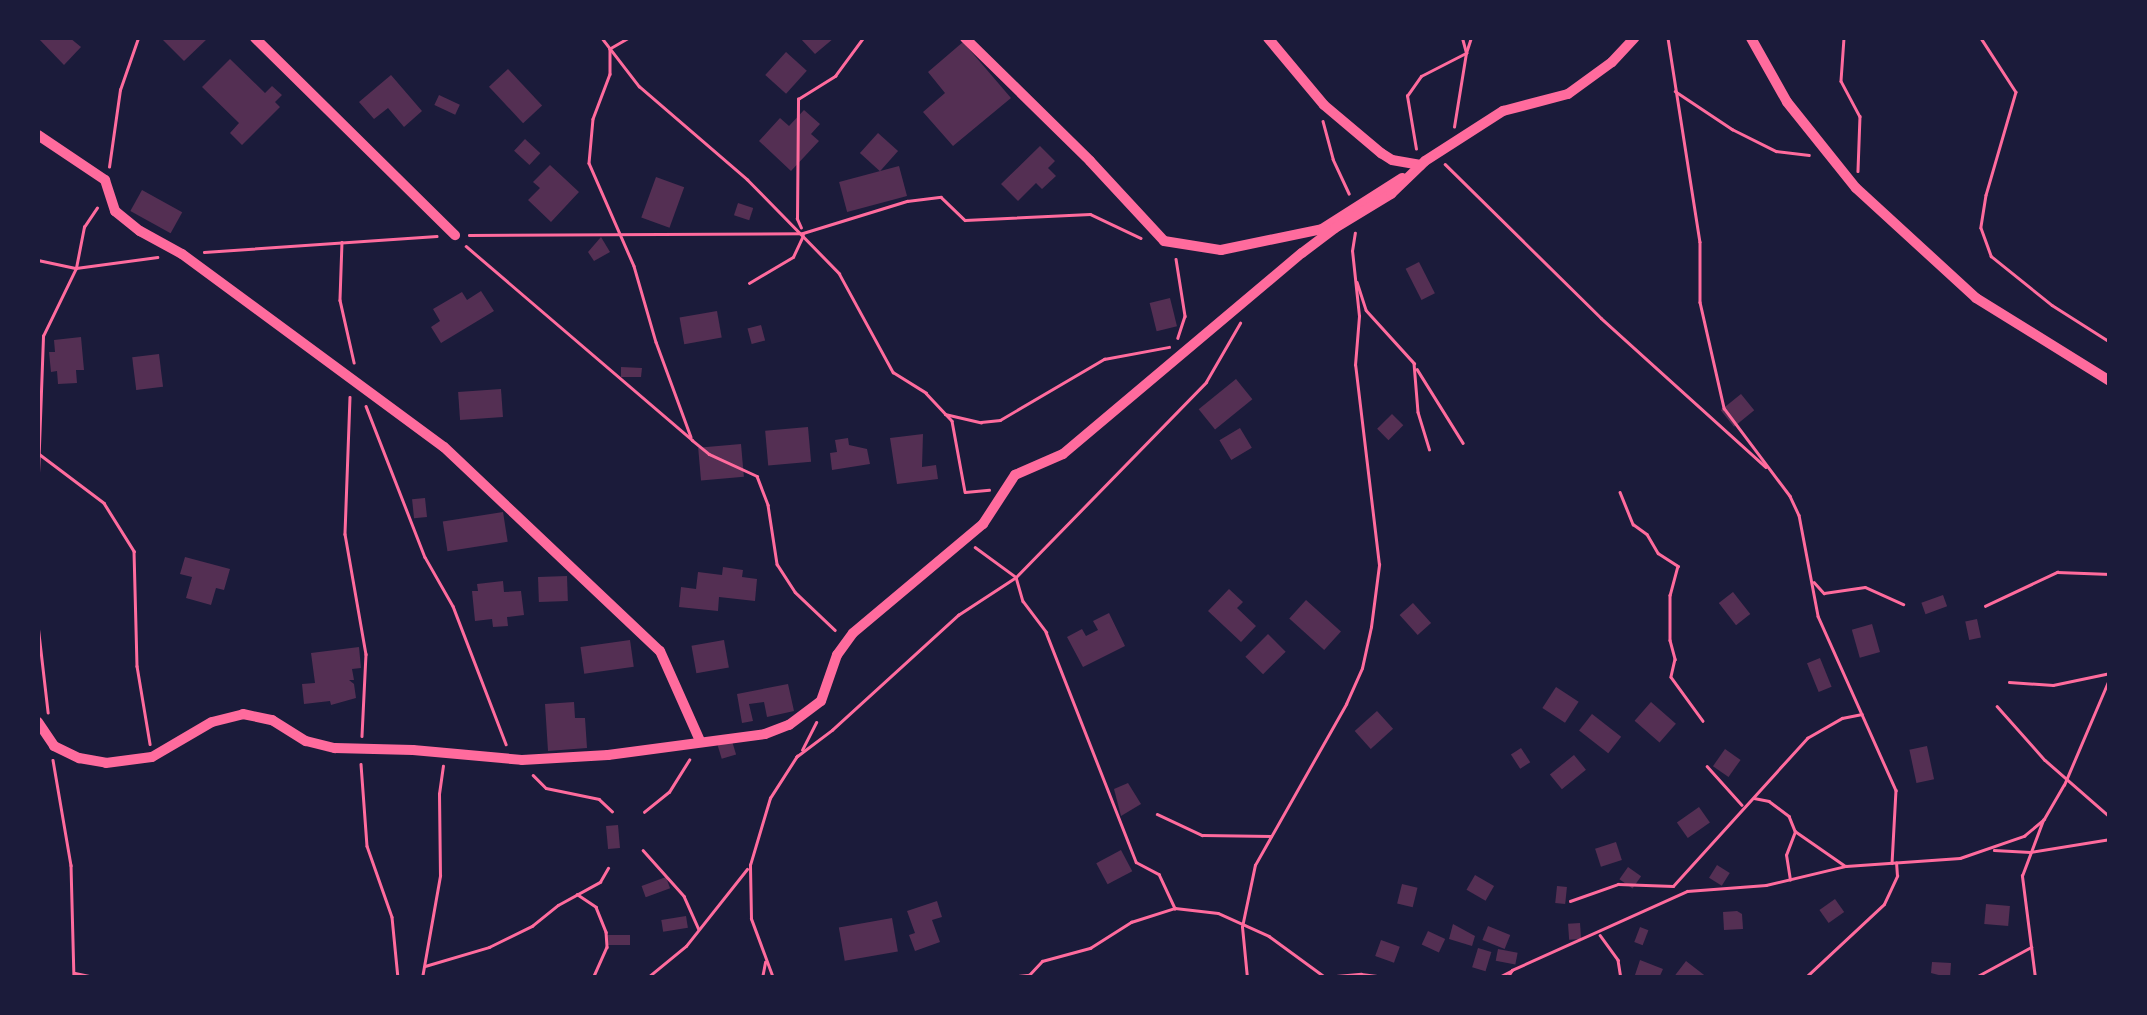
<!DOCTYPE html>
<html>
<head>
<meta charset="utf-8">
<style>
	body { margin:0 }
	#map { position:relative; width:2147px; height:1015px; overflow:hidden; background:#1b1b3a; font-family:Commissioner,sans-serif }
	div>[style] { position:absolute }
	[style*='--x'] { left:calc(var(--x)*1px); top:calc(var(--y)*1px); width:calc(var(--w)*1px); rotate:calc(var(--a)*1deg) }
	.building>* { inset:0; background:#542f53; transform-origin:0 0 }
	.path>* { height:2.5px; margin:-1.25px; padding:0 1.25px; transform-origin:1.25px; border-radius:1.25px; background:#ff6b9d }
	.minor>* { height:10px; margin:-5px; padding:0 5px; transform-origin:5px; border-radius:5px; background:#ff6b9d }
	span { translate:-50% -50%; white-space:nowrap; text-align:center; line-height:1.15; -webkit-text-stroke:8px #1b1b3a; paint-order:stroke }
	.frame { position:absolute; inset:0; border:40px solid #1b1b3a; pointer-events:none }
</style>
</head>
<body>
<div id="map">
	<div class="building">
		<i style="clip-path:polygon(38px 38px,70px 38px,81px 47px,64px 65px)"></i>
		<i style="clip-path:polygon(161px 38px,208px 38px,184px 61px)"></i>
		<i style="clip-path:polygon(800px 38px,834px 38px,815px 54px)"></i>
		<i style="clip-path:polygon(963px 42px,1011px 98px,953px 146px,923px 112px,945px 93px,928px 72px)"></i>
		<i style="left:786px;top:52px;width:28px;height:31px;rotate:42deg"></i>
		<i style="clip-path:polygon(230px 59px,265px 93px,272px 86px,282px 95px,275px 102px,280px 107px,242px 145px,230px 133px,239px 123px,202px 87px)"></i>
		<i style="left:508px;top:69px;width:50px;height:26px;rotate:47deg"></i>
		<i style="clip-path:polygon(391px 75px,422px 111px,404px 127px,388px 108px,374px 119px,359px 102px)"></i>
		<i style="left:439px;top:95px;width:23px;height:11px;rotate:25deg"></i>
		<i style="clip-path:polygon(804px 110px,820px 124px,811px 134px,819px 141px,791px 171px,759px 141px,780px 118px,789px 126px)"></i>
		<i style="left:878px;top:133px;width:27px;height:27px;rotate:42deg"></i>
		<i style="left:525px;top:139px;width:21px;height:16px;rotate:43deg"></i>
		<i style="clip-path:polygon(1040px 146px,1055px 161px,1048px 168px,1056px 176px,1042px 189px,1036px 183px,1018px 201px,1001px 184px)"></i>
		<i style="clip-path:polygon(550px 165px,579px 192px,551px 222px,528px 200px,540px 188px,533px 182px)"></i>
		<i style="left:899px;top:166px;width:31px;height:62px;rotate:75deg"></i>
		<i style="left:656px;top:177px;width:30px;height:43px;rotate:20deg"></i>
		<i style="left:142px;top:190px;width:46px;height:24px;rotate:29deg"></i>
		<i style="left:738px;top:203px;width:16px;height:13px;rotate:18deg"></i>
		<i style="clip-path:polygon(601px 237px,610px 252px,594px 261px,588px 252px)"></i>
		<i style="left:1419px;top:262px;width:35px;height:15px;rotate:63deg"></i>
		<i style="clip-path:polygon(481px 291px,494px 311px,441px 343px,431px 327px,440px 321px,433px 309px,462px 292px,467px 300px)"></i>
		<i style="left:1170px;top:298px;width:29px;height:21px;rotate:76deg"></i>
		<i style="left:717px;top:311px;width:27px;height:38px;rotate:80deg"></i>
		<i style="left:761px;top:325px;width:16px;height:14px;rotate:75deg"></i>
		<i style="clip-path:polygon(81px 337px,84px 370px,76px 370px,77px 383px,58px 384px,57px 371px,51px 372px,49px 352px,55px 352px,54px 340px)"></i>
		<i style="left:159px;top:354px;width:33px;height:27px;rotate:83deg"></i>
		<i style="clip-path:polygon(621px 367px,642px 368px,641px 377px,621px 377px)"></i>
		<i style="left:1236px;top:379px;width:26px;height:48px;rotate:51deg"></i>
		<i style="left:501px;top:389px;width:28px;height:43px;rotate:86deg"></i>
		<i style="left:1741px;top:394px;width:21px;height:26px;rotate:51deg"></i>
		<i style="left:1392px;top:414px;width:16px;height:21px;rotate:45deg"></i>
		<i style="left:808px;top:427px;width:35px;height:43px;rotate:85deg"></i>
		<i style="left:1240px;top:428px;width:23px;height:24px;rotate:59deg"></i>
		<i style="clip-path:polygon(923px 434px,922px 467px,936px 465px,938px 479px,897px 484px,890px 438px)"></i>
		<i style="clip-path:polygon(848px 438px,849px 445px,867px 449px,870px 464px,832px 470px,830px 453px,837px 452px,835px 440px)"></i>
		<i style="left:741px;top:444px;width:33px;height:43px;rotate:85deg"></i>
		<i style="left:425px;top:498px;width:19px;height:13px;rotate:84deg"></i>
		<i style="left:503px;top:512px;width:30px;height:61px;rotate:81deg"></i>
		<i style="clip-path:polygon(185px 557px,230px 569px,224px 590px,216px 588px,211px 605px,186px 598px,192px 577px,180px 574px)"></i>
		<i style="clip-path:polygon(723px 567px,743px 570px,742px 577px,757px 579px,755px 601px,719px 597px,718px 611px,679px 607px,681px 587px,696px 589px,698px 572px,722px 575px)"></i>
		<i style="left:567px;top:576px;width:25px;height:29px;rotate:88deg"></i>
		<i style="clip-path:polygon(503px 581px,504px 592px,521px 591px,524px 615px,507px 617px,508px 626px,493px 627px,492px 619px,475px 621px,472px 591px,478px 591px,477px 584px)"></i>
		<i style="clip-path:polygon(1229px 589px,1243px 602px,1237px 608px,1256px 626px,1241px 642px,1208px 611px)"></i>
		<i style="left:1733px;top:592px;width:28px;height:18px;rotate:52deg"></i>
		<i style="left:1943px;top:595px;width:12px;height:23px;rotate:70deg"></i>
		<i style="left:1306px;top:600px;width:47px;height:25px;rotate:42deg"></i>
		<i style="left:1413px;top:603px;width:27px;height:18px;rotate:48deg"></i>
		<i style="clip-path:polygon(1109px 613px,1125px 646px,1083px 667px,1067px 637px,1082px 629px,1086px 636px,1098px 630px,1093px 621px)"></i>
		<i style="left:1977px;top:619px;width:19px;height:12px;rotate:78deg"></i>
		<i style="left:1872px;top:624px;width:29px;height:21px;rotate:74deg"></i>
		<i style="left:1268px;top:634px;width:25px;height:32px;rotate:45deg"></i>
		<i style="left:630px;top:640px;width:27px;height:50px;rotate:82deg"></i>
		<i style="left:724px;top:640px;width:28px;height:33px;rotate:80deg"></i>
		<i style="clip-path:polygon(359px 647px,361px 668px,352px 669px,354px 680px,349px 680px,354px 684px,356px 698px,331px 705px,330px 701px,304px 704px,302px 684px,315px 683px,311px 653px)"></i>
		<i style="left:1820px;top:658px;width:31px;height:14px;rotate:68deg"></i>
		<i style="clip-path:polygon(788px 684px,794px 711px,767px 717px,764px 702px,749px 704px,753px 721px,742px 723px,737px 694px)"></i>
		<i style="left:1556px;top:687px;width:27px;height:25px;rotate:33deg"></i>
		<i style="clip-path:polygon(574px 702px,575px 718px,585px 718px,587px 748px,548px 751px,545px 704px)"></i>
		<i style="left:1651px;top:702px;width:33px;height:25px;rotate:41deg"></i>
		<i style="left:1377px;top:711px;width:24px;height:30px;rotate:48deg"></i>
		<i style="left:1592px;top:714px;width:37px;height:21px;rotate:38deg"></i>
		<i style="left:732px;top:741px;width:14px;height:15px;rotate:73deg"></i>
		<i style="left:1927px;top:746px;width:34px;height:18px;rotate:78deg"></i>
		<i style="left:1521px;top:748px;width:17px;height:12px;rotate:57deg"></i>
		<i style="left:1725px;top:749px;width:19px;height:21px;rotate:35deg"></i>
		<i style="left:1574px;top:755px;width:19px;height:31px;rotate:51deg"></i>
		<i style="clip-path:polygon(1128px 783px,1141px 804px,1121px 816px,1114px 789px)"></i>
		<i style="left:1699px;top:807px;width:19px;height:27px;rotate:55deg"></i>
		<i style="left:618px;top:825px;width:23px;height:12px;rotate:85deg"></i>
		<i style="left:1616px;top:842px;width:19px;height:22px;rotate:72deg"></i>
		<i style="left:1121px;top:850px;width:24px;height:28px;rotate:62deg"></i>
		<i style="left:1717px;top:865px;width:15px;height:15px;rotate:32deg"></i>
		<i style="left:1628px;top:867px;width:16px;height:15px;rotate:35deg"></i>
		<i style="left:1475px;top:875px;width:22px;height:17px;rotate:30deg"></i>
		<i style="left:666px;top:877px;width:12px;height:26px;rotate:70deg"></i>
		<i style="left:1402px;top:884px;width:16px;height:20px;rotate:14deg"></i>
		<i style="left:1557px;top:886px;width:10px;height:17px;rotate:6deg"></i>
		<i style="left:1835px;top:899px;width:16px;height:19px;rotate:55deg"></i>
		<i style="clip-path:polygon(937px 901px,942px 917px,932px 920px,940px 942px,915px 951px,909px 935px,915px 933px,907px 911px)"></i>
		<i style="left:1986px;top:904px;width:24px;height:20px;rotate:5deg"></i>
		<i style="clip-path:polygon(1737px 911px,1742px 914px,1743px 929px,1724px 930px,1723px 912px)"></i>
		<i style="left:686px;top:916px;width:12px;height:25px;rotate:81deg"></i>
		<i style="left:892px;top:918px;width:34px;height:54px;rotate:80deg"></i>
		<i style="left:1580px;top:923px;width:16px;height:12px;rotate:86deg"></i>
		<i style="clip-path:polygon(1453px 924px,1475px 936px,1472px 946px,1449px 939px)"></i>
		<i style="left:1488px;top:926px;width:24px;height:15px;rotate:22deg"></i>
		<i style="left:1640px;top:927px;width:9px;height:16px;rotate:21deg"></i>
		<i style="left:1428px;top:931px;width:19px;height:15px;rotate:25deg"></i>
		<i style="left:630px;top:935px;width:10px;height:23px;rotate:90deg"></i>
		<i style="left:1381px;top:940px;width:20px;height:17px;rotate:20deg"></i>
		<i style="left:1478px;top:948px;width:14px;height:20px;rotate:17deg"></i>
		<i style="left:1498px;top:949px;width:20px;height:12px;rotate:11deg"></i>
		<i style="clip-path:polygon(1640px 960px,1663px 969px,1659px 978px,1634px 978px)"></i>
		<i style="clip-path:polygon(1686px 961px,1708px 978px,1673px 978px)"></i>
		<i style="clip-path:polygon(1932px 962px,1951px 963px,1950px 978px,1931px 973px)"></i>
	</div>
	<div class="path">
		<i style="--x:602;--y:38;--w:61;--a:52.4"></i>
		<i style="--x:639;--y:86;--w:143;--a:40.7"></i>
		<i style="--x:747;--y:179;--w:132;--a:45.6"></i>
		<i style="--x:839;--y:273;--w:113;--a:61.4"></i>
		<i style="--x:893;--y:372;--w:39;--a:32"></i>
		<i style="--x:926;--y:393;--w:38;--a:47"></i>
		<i style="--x:952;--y:421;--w:72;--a:79.6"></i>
		<i style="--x:965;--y:492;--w:24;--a:-5"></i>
		<i style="--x:629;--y:38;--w:22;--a:150"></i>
		<i style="--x:610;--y:49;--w:25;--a:90"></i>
		<i style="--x:610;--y:74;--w:48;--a:110.7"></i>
		<i style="--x:593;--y:119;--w:44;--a:95.2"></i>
		<i style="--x:589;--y:163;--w:112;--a:66.4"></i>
		<i style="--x:634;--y:266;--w:79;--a:73.9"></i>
		<i style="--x:656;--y:342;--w:101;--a:69.8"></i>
		<i style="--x:1668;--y:38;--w:206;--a:81.1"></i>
		<i style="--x:1700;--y:242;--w:60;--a:90"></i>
		<i style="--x:1700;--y:302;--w:109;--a:77.2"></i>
		<i style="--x:1724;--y:408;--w:110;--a:53.1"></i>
		<i style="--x:1790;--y:496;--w:21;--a:65"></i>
		<i style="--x:1799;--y:515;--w:103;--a:79.3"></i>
		<i style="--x:1818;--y:616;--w:191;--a:65.9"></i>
		<i style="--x:1896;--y:790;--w:73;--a:93.1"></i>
		<i style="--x:1844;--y:38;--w:43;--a:94"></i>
		<i style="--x:1841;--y:81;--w:40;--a:62"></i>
		<i style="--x:1860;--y:116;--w:55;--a:92.1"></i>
		<i style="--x:1981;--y:38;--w:64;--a:57.1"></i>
		<i style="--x:2016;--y:92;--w:107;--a:106.2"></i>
		<i style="--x:1986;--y:195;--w:33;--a:99"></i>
		<i style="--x:1981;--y:228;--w:30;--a:70"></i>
		<i style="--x:1991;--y:256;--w:78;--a:38.8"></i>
		<i style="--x:2052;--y:305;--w:69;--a:32.5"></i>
		<i style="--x:1675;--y:91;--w:69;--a:33.7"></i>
		<i style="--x:1732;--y:129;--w:49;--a:26.6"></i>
		<i style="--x:1776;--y:151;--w:33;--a:7"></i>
		<i style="--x:1323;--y:121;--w:39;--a:75"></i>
		<i style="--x:1333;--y:159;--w:38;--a:65"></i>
		<i style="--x:1454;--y:127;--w:75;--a:-80.8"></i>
		<i style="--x:1466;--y:53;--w:16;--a:-105"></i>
		<i style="--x:1416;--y:149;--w:54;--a:-99.6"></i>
		<i style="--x:1407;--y:96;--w:24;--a:-55"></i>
		<i style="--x:1421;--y:76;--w:51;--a:-27.1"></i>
		<i style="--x:1466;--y:53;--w:16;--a:-72"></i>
		<i style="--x:1445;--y:164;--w:219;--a:44.6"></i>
		<i style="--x:1601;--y:318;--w:222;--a:42.1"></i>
		<i style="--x:109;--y:167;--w:78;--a:-81.9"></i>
		<i style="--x:120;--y:90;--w:55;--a:-70.9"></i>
		<i style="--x:801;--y:228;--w:10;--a:-114"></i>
		<i style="--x:797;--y:219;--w:120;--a:-89.5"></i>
		<i style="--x:798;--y:99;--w:44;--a:-31.9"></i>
		<i style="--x:835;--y:76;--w:47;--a:-53.6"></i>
		<i style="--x:469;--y:235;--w:334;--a:-0.3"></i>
		<i style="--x:803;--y:233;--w:109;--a:-17.1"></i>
		<i style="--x:907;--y:201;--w:34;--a:-7"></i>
		<i style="--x:941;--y:197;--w:33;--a:44"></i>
		<i style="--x:965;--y:220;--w:125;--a:-2.7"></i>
		<i style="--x:1090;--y:214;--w:56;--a:25.2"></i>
		<i style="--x:342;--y:242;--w:58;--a:92"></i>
		<i style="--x:340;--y:300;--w:64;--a:77.3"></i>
		<i style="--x:466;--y:246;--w:298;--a:40.6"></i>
		<i style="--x:692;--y:440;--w:22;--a:39"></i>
		<i style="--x:709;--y:454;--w:53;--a:24.6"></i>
		<i style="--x:757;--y:476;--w:31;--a:69"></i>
		<i style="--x:768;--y:505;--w:60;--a:81.3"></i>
		<i style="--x:777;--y:564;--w:33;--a:57"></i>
		<i style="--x:795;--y:592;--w:55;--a:43.5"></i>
		<i style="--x:204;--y:252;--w:233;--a:-3.9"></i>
		<i style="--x:1176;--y:259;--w:58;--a:81"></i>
		<i style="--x:1185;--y:316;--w:23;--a:108"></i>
		<i style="--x:38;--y:260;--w:39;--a:12"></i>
		<i style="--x:76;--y:268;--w:82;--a:-7.7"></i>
		<i style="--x:1357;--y:282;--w:29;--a:72"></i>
		<i style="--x:1366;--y:310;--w:72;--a:47.8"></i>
		<i style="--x:1414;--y:363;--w:49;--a:85.3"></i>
		<i style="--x:1418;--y:412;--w:39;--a:73"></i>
		<i style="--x:749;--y:283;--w:51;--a:-30.6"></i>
		<i style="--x:793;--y:257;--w:23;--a:-65"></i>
		<i style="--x:1417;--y:369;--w:87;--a:58.1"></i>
		<i style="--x:350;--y:397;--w:137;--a:92.1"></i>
		<i style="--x:345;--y:534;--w:122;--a:80.1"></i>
		<i style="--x:366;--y:654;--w:82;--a:92.8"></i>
		<i style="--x:366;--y:406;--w:162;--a:68.7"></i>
		<i style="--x:425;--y:557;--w:56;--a:60.3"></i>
		<i style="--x:453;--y:606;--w:148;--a:69"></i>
		<i style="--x:945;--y:414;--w:37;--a:13"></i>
		<i style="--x:981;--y:422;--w:19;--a:-6"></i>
		<i style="--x:1000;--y:420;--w:121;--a:-30.4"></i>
		<i style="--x:1104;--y:359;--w:66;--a:-10.5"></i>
		<i style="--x:38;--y:453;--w:83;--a:37.1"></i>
		<i style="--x:104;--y:503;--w:57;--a:58"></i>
		<i style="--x:134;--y:551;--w:115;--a:88.5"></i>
		<i style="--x:137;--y:666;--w:79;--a:80.5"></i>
		<i style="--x:38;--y:473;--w:137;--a:-87.9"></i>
		<i style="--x:43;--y:336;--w:76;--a:-64.1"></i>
		<i style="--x:76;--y:268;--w:42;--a:-79"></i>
		<i style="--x:84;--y:227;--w:23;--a:-56"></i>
		<i style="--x:1620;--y:492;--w:35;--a:68"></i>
		<i style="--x:1633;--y:524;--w:17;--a:36"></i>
		<i style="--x:1647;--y:534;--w:22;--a:60"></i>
		<i style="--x:1658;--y:553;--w:24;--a:33"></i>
		<i style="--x:1678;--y:566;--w:30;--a:105"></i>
		<i style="--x:1670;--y:595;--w:45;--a:90"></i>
		<i style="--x:1670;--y:640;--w:20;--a:75"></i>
		<i style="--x:1675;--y:659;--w:18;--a:103"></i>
		<i style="--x:1671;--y:677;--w:54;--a:54"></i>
		<i style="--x:975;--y:547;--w:51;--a:36.2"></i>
		<i style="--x:1016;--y:577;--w:25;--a:74"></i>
		<i style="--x:1023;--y:601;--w:39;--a:53"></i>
		<i style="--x:1046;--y:632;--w:247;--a:68.6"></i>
		<i style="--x:1136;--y:862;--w:26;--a:28"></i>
		<i style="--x:1159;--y:874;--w:38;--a:65"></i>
		<i style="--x:1814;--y:582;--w:15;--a:48"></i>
		<i style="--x:1824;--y:593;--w:41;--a:-8.3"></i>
		<i style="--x:1865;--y:587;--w:42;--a:24.1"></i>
		<i style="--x:38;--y:598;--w:15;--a:90"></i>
		<i style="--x:1985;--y:606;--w:80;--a:-25.3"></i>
		<i style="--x:2057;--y:572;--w:53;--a:2.2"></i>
		<i style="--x:38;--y:625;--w:88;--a:83.4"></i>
		<i style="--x:2009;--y:682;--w:44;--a:3.9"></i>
		<i style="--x:2053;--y:685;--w:58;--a:-11.9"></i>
		<i style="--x:1997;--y:706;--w:72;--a:48.4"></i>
		<i style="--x:2045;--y:760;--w:86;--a:41.2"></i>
		<i style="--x:802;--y:750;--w:31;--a:-63"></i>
		<i style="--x:796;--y:757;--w:45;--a:-36.9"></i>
		<i style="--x:832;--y:730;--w:171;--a:-42.4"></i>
		<i style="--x:958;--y:615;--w:69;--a:-33.2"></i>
		<i style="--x:1016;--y:577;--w:272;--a:-45.7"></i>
		<i style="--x:1206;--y:382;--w:68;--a:-60"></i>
		<i style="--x:53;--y:760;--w:107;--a:80.3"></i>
		<i style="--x:71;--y:865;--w:113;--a:88.5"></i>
		<i style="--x:361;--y:764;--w:82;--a:85.8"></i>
		<i style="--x:367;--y:846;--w:75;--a:70.6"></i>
		<i style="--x:392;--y:917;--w:61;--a:84.4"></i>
		<i style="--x:1707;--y:766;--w:52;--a:48.1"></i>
		<i style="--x:533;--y:775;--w:18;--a:45"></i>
		<i style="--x:546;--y:788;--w:54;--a:11.7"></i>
		<i style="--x:599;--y:799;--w:18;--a:43"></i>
		<i style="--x:1754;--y:798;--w:15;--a:11"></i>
		<i style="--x:1769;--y:801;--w:25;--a:37"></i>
		<i style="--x:1789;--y:816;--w:16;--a:68"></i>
		<i style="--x:1795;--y:831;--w:60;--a:34.8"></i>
		<i style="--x:644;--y:812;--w:32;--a:-39"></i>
		<i style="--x:669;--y:792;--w:38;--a:-58"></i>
		<i style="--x:1157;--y:814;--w:50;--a:25"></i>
		<i style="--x:1202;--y:835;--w:69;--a:0.8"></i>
		<i style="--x:643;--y:850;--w:62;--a:48.3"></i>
		<i style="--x:684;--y:896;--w:36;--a:66"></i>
		<i style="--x:1994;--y:850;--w:36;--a:3"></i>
		<i style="--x:2030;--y:852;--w:81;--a:-9.2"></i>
		<i style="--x:1790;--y:880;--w:25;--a:-99"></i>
		<i style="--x:1786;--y:855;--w:25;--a:-69"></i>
		<i style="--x:577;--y:894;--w:23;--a:34"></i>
		<i style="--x:596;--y:907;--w:27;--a:68"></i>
		<i style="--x:606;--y:932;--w:15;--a:86"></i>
		<i style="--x:607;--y:947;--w:34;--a:114"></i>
		<i style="--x:1570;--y:901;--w:51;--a:-19.5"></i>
		<i style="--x:1618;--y:884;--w:55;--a:2.1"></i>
		<i style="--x:1673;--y:886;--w:200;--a:-47.8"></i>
		<i style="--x:1807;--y:738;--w:40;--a:-29.7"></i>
		<i style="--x:1842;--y:718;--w:20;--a:-11"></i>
		<i style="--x:1600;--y:935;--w:31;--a:54"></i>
		<i style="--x:1618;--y:960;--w:18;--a:81"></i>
		<i style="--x:425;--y:966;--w:67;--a:-16.5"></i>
		<i style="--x:489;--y:947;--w:48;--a:-26"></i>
		<i style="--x:532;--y:926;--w:33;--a:-39"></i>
		<i style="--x:558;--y:905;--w:48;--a:-28.7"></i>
		<i style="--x:600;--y:882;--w:16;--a:-60"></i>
		<i style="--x:75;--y:973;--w:25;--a:12"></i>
		<i style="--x:422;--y:978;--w:104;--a:-80"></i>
		<i style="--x:440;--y:876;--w:82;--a:-90.7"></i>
		<i style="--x:439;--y:794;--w:28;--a:-82"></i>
		<i style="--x:647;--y:978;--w:50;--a:-39.4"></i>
		<i style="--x:686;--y:946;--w:98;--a:-51.6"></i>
		<i style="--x:762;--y:978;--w:16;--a:-79"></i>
		<i style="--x:773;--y:978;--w:63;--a:-110.4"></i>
		<i style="--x:751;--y:919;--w:54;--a:-91.1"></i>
		<i style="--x:750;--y:865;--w:70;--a:-73.4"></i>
		<i style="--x:770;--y:798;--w:50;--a:-57.3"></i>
		<i style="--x:998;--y:978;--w:31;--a:-6"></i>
		<i style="--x:1029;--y:975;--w:19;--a:-47"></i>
		<i style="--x:1042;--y:961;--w:50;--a:-15.2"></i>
		<i style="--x:1090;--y:948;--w:49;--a:-32.4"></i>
		<i style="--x:1131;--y:922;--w:46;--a:-17.7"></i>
		<i style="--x:1175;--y:908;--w:43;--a:6.6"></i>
		<i style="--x:1218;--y:913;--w:56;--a:24.3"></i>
		<i style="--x:1269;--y:936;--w:69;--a:36.2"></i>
		<i style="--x:1325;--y:977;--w:36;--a:-5"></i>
		<i style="--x:1361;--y:974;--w:32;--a:7"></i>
		<i style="--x:1247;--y:978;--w:51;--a:-95.6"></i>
		<i style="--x:1242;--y:927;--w:63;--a:-78.2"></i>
		<i style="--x:1255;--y:865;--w:185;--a:-60.5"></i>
		<i style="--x:1346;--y:704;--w:39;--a:-66"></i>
		<i style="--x:1362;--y:668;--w:42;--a:-77.6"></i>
		<i style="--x:1371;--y:627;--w:63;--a:-82.6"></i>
		<i style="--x:1379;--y:565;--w:201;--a:-96.8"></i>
		<i style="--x:1355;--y:365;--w:49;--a:-85.3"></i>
		<i style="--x:1359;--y:316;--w:65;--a:-96.1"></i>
		<i style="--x:1352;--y:251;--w:18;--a:-81"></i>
		<i style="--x:1497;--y:978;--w:16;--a:-27"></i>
		<i style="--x:1507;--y:978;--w:9;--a:-58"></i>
		<i style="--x:1512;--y:970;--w:192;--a:-24.3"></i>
		<i style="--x:1687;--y:891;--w:79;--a:-4.3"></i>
		<i style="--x:1766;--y:885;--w:82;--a:-13.4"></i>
		<i style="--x:1846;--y:866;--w:114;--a:-4"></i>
		<i style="--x:1960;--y:858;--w:68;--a:-19"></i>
		<i style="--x:2024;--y:836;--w:26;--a:-40"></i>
		<i style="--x:2044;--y:819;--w:39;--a:-60"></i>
		<i style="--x:2064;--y:785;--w:117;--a:-66.9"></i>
		<i style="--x:1805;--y:978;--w:108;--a:-43.1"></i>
		<i style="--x:1884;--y:904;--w:31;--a:-65"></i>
		<i style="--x:1897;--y:876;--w:13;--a:-94"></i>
		<i style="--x:1974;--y:978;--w:65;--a:-28.5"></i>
		<i style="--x:2035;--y:978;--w:103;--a:-97.3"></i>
		<i style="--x:2022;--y:876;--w:60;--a:-69.4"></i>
	</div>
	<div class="minor">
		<i style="--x:255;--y:38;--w:281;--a:44.6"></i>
		<i style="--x:965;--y:38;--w:175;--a:44.5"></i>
		<i style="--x:1090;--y:161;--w:109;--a:47.2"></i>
		<i style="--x:1164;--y:241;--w:58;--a:9"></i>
		<i style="--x:1221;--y:250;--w:103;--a:-11.7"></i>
		<i style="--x:1322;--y:229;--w:95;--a:-32.5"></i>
		<i style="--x:1268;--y:38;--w:87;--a:50.1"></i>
		<i style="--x:1324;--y:105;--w:75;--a:40.1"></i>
		<i style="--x:1381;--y:153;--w:13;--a:32"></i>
		<i style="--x:1392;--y:160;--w:29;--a:10"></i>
		<i style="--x:1751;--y:38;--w:73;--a:60.6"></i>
		<i style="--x:1787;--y:102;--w:110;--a:51.3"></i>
		<i style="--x:1856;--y:188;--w:163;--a:42.5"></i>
		<i style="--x:1976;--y:298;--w:158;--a:31.8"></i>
		<i style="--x:38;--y:135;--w:81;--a:33.9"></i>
		<i style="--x:105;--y:180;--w:33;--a:72"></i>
		<i style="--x:115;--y:211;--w:32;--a:39"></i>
		<i style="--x:140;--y:231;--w:48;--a:28.7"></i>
		<i style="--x:182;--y:254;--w:325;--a:36.4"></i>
		<i style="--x:444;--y:447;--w:297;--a:43.4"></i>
		<i style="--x:660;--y:651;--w:98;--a:66"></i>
		<i style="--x:38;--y:722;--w:29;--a:56"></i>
		<i style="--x:54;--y:746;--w:28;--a:26"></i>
		<i style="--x:79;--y:758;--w:27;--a:10"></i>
		<i style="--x:106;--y:763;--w:46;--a:-7.4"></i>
		<i style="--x:152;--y:757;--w:69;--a:-30.3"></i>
		<i style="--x:212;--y:722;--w:32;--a:-14"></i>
		<i style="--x:243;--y:714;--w:30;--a:12"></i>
		<i style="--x:272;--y:720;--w:40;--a:32"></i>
		<i style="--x:306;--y:741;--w:30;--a:14"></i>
		<i style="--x:335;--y:748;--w:78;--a:1.5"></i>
		<i style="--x:413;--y:750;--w:109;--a:5.2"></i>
		<i style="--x:522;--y:760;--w:86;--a:-3.3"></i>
		<i style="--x:608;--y:755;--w:158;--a:-7.6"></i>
		<i style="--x:765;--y:734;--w:26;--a:-21"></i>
		<i style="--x:789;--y:725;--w:40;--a:-37"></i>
		<i style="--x:821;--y:701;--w:49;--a:-70.8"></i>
		<i style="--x:837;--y:655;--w:27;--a:-54"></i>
		<i style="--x:853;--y:633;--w:170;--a:-40"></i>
		<i style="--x:983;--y:524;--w:59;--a:-56.9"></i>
		<i style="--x:1015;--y:475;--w:52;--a:-23.6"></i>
		<i style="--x:1063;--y:454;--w:312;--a:-40.1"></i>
		<i style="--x:1302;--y:253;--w:41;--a:-37.1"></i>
		<i style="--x:1335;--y:228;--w:66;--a:-31.3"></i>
		<i style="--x:1391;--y:194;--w:47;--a:-44.1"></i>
		<i style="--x:1425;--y:161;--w:93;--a:-32.7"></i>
		<i style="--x:1503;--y:111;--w:67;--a:-14.7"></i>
		<i style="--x:1568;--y:94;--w:54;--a:-36"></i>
		<i style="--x:1612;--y:62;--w:33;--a:-47"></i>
	</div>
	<div class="frame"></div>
</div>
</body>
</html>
